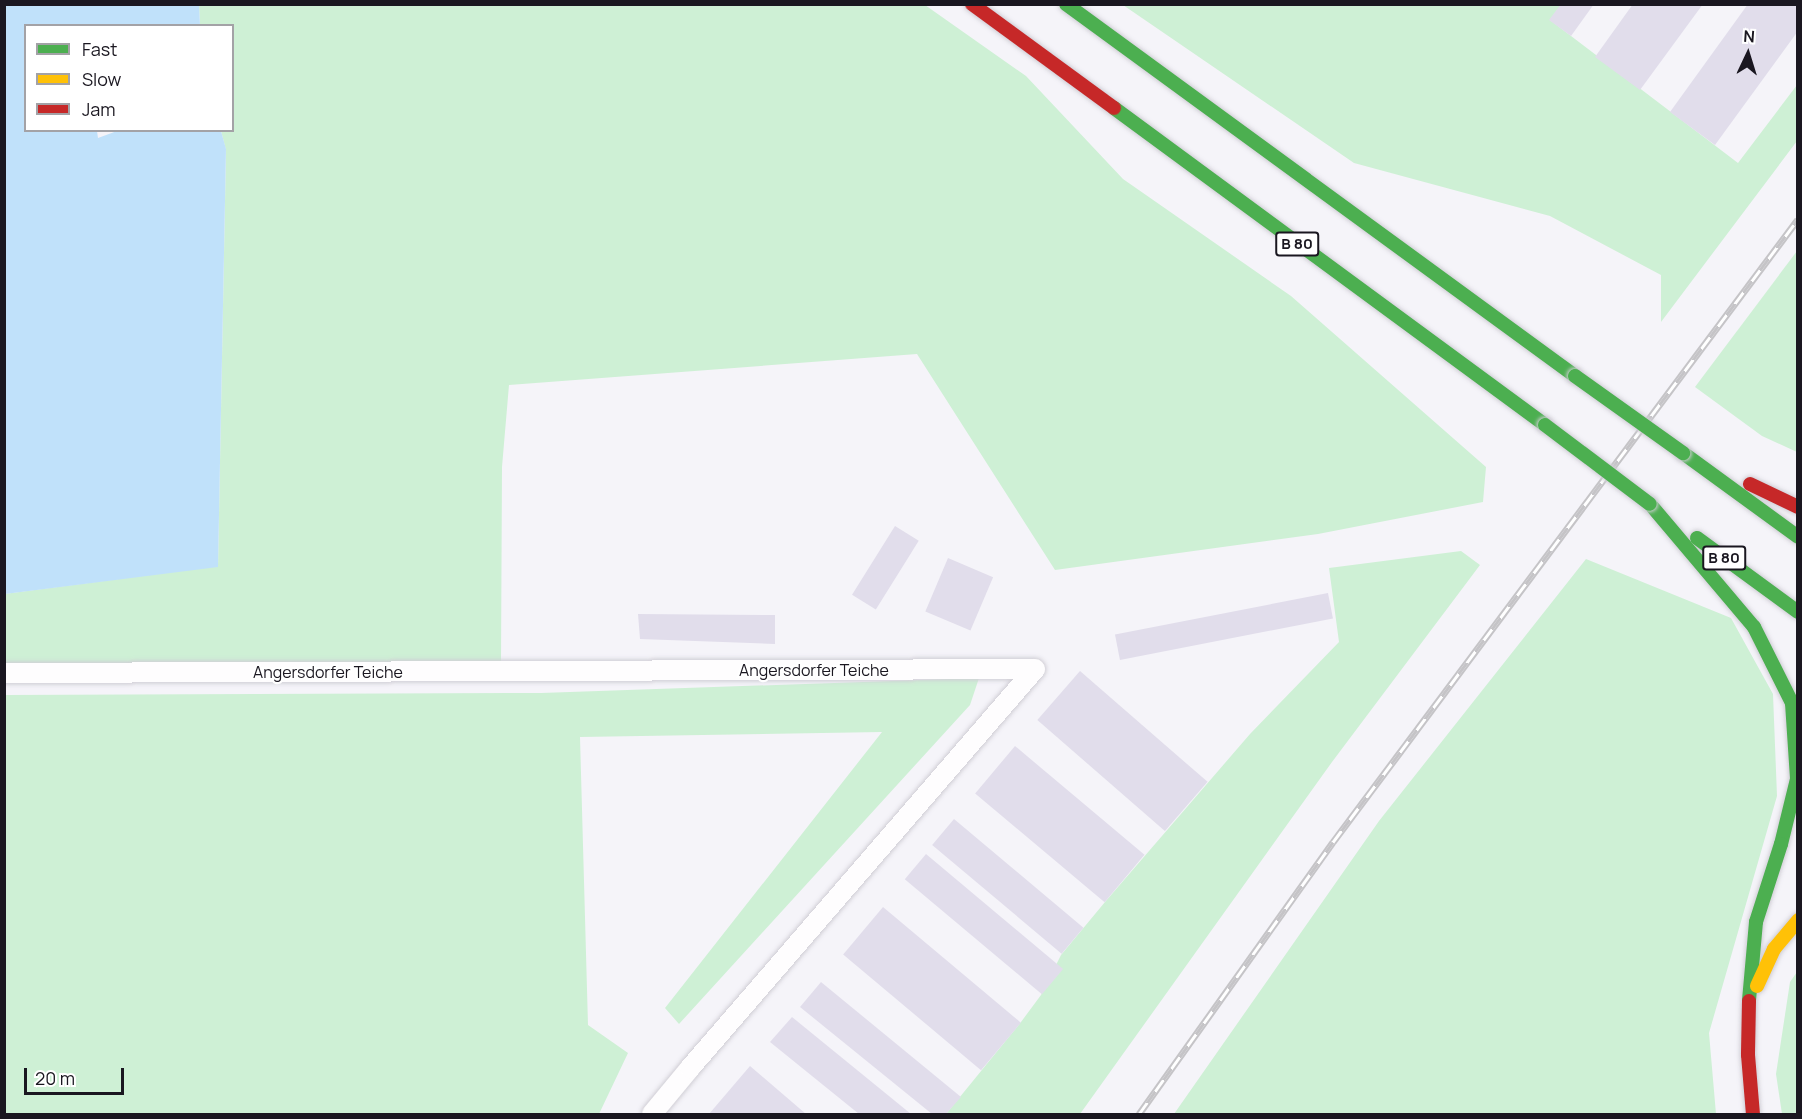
<!DOCTYPE html>
<html>
<head>
<meta charset="utf-8">
<style>
	body { margin:0 }
	#map { position:relative; width:1802px; height:1119px; overflow:hidden; background:#f5f4f9; font-family:Manrope,sans-serif }
	div>[style] { position:absolute }
	[style*='--x'] { left:calc(var(--x)*1px); top:calc(var(--y)*1px); width:calc(var(--w)*1px); rotate:calc(var(--a)*1deg) }
	.green>* { inset:0; background:#cef0d5 }
	.water>* { inset:0; background:#c0e1fa }
	.building>* { inset:0; background:#e1ddeb; transform-origin:0 0 }
	.roads { filter:drop-shadow(0 0 2px #d0ced5) drop-shadow(0 0 2px #d0ced5) }
	.lane>* { height:20px; margin:-10px; padding:0 10px; transform-origin:10px; border-radius:10px; background:#fefdfe }
	.fast>* { height:14px; margin:-7px; padding:0 7px; transform-origin:7px; border-radius:7px; background:#4caf50 }
	.slow>* { height:14px; margin:-7px; padding:0 7px; transform-origin:7px; border-radius:7px; background:#ffc107 }
	.jam>* { height:14px; margin:-7px; padding:0 7px; transform-origin:7px; border-radius:7px; background:#c62828 }
	.rail>* { height:7px; margin-top:-3.5px; transform-origin:0; background:repeating-linear-gradient(90deg,#fff 0 14px,#c5c4c7 0 28px); box-sizing:border-box; border-block:2px solid #c5c4c7 }
	.bridges { filter:drop-shadow(0 0 2px #d0ced5) drop-shadow(0 0 2px #d0ced5) }
	.fast-bridge>* { height:14px; margin:-7px; padding:0 7px; transform-origin:7px; border-radius:7px; background:#4caf50 }
	span { translate:-50% -50%; white-space:nowrap; text-align:center; line-height:1.15; -webkit-text-stroke:4.5px #fff; paint-order:stroke }
	.shield-label span { padding:2px 4px; background:#fff; border:2px solid; border-radius:4px; -webkit-text-stroke-width:0 }
	.shield-label { font-size:15px; color:#1a1720; font-weight:700 }
	.street-label { font-size:16px; color:#1a1720 }
	.frame { position:absolute; inset:0; border:6px solid #1a1720; pointer-events:none }
	.legend { position:absolute; left:24px; top:24px; width:210px; height:108px; box-sizing:border-box; background:#fff; border:2px solid #a3a2a6; margin:0; padding:8px 10px; list-style:none; font-size:18px; color:#1a1720 }
	.legend li { display:flex; align-items:center; gap:12px; height:30px }
	.legend b { width:30px; border:2px solid #a3a2a6 }
	.north { position:absolute; left:1718px; top:24px; width:60px; height:60px; -webkit-text-stroke:4px #fff; paint-order:stroke; rotate:4deg; font-size:16px; font-weight:700; line-height:24px; text-align:center; color:#1a1720 }
	.north::after { content:''; display:block; margin:auto; width:21px; height:27px; background:#1a1720; clip-path:polygon(50% 0,100% 100%,50% 72%,0 100%) }
	.scale { position:absolute; left:24px; top:1068px; width:100px; height:27px; box-sizing:border-box; border:3px solid #1a1720; border-top:0; padding-left:8px; font-size:18px; line-height:21px; white-space:nowrap; color:#1a1720; -webkit-text-stroke:4px #fff; paint-order:stroke }
</style>
</head>
<body>
<div id="map">
	<div class="green">
		<i style="clip-path:polygon(199px 5px,925px 5px,1026px 76px,1123px 179px,1291px 296px,1486px 467px,1483px 502px,1318px 534px,1055px 570px,917px 354px,509px 385px,502px 467px,501px 664px,5px 665px,4px 594px,218px 566px,226px 150px,221px 131px,232px 130px,232px 26px,200px 25px)"></i>
		<i style="clip-path:polygon(1123px 5px,1561px 5px,1550px 20px,1738px 163px,1797px 85px,1797px 141px,1661px 322px,1661px 275px,1550px 216px,1354px 163px)"></i>
		<i style="clip-path:polygon(1797px 251px,1797px 452px,1762px 436px,1695px 387px)"></i>
		<i style="clip-path:polygon(1461px 551px,1480px 565px,1332px 762px,1080px 1114px,946px 1114px,1021px 1022px,1041px 995px,1061px 955px,1105px 902px,1250px 734px,1339px 642px,1329px 568px)"></i>
		<i style="clip-path:polygon(1586px 559px,1731px 618px,1773px 694px,1777px 796px,1709px 1033px,1716px 1114px,1174px 1114px,1379px 821px)"></i>
		<i style="clip-path:polygon(979px 678px,970px 705px,679px 1024px,665px 1008px,882px 732px,580px 737px,588px 1025px,628px 1053px,599px 1114px,5px 1114px,4px 695px,541px 693px)"></i>
		<i style="clip-path:polygon(1797px 972px,1797px 1114px,1782px 1114px,1776px 1074px,1790px 982px)"></i>
	</div>
	<div class="water">
		<i style="clip-path:polygon(4px 5px,199px 5px,200px 25px,26px 26px,26px 130px,97px 131px,98px 138px,117px 131px,221px 131px,226px 149px,218px 567px,5px 594px)"></i>
	</div>
	<div class="building">
		<i style="clip-path:polygon(1561px 4px,1594px 4px,1571px 36px,1549px 20px)"></i>
		<i style="clip-path:polygon(1633px 4px,1703px 4px,1640px 90px,1595px 57px)"></i>
		<i style="clip-path:polygon(1748px 4px,1798px 4px,1798px 31px,1715px 145px,1670px 112px)"></i>
		<i style="left:895px;top:526px;width:28px;height:81px;rotate:32deg"></i>
		<i style="left:948px;top:558px;width:49px;height:58px;rotate:23deg"></i>
		<i style="left:1328px;top:593px;width:26px;height:217px;rotate:79deg"></i>
		<i style="clip-path:polygon(638px 614px,775px 615px,775px 644px,640px 639px)"></i>
		<i style="left:1080px;top:671px;width:169px;height:65px;rotate:41deg"></i>
		<i style="left:1015px;top:746px;width:169px;height:62px;rotate:40deg"></i>
		<i style="left:954px;top:819px;width:169px;height:34px;rotate:40deg"></i>
		<i style="left:926px;top:854px;width:179px;height:33px;rotate:40deg"></i>
		<i style="left:883px;top:907px;width:180px;height:62px;rotate:40deg"></i>
		<i style="clip-path:polygon(821px 982px,961px 1097px,946px 1114px,932px 1114px,800px 1007px)"></i>
		<i style="clip-path:polygon(792px 1017px,911px 1114px,859px 1114px,770px 1042px)"></i>
		<i style="clip-path:polygon(750px 1066px,806px 1114px,709px 1114px)"></i>
	</div>
	<div class="roads">
		<div class="lane">
			<i style="--x:4;--y:673;--w:1031;--a:-0.22"></i>
			<i style="--x:652;--y:1114;--w:60;--a:-50.4"></i>
			<i style="--x:690;--y:1068;--w:527;--a:-49.15"></i>
		</div>
		<div class="fast">
			<i style="--x:1066;--y:4;--w:630;--a:36.16"></i>
			<i style="--x:1114;--y:108;--w:535;--a:36.33"></i>
			<i style="--x:1683;--y:453;--w:142;--a:36.1"></i>
			<i style="--x:1650;--y:504;--w:161;--a:49.8"></i>
			<i style="--x:1754;--y:627;--w:85;--a:63.4"></i>
			<i style="--x:1792;--y:703;--w:76;--a:86.2"></i>
			<i style="--x:1797;--y:779;--w:67;--a:103.8"></i>
			<i style="--x:1781;--y:844;--w:82;--a:107.8"></i>
			<i style="--x:1756;--y:922;--w:79;--a:95.1"></i>
			<i style="--x:1697;--y:538;--w:125;--a:36.2"></i>
		</div>
		<div class="slow">
			<i style="--x:1757;--y:986;--w:41;--a:-65.3"></i>
			<i style="--x:1774;--y:949;--w:38;--a:-50"></i>
		</div>
		<div class="jam">
			<i style="--x:972;--y:4;--w:176;--a:36.2"></i>
			<i style="--x:1750;--y:484;--w:53;--a:25.6"></i>
			<i style="--x:1749;--y:1001;--w:54;--a:91.1"></i>
			<i style="--x:1748;--y:1055;--w:59;--a:85.2"></i>
		</div>
	</div>
	<div class="rail">
		<i style="--x:1139;--y:1114;--w:334;--a:-54.5"></i>
		<i style="--x:1333;--y:842;--w:777;--a:-53.26"></i>
	</div>
	<div class="bridges">
		<div class="fast-bridge">
			<i style="--x:1575;--y:376;--w:133;--a:35.5"></i>
			<i style="--x:1545;--y:425;--w:131;--a:37"></i>
		</div>
	</div>
	<div class="shield-label">
		<span style="left:1297px;top:244px">B 80</span>
		<span style="left:1724px;top:558px">B 80</span>
	</div>
	<div class="street-label">
		<span style="left:814px;top:670px">Angersdorfer Teiche</span>
		<span style="left:328px;top:672px">Angersdorfer Teiche</span>
	</div>
	<div class="frame"></div>
	<ul class="legend">
	<li><b style="height:8px;background:#4caf50"></b>Fast</li>
	<li><b style="height:8px;background:#ffc107"></b>Slow</li>
	<li><b style="height:8px;background:#c62828"></b>Jam</li>
	</ul>
	<div class="north">N</div>
	<div class="scale">20 m</div>
</div>
</body>
</html>
